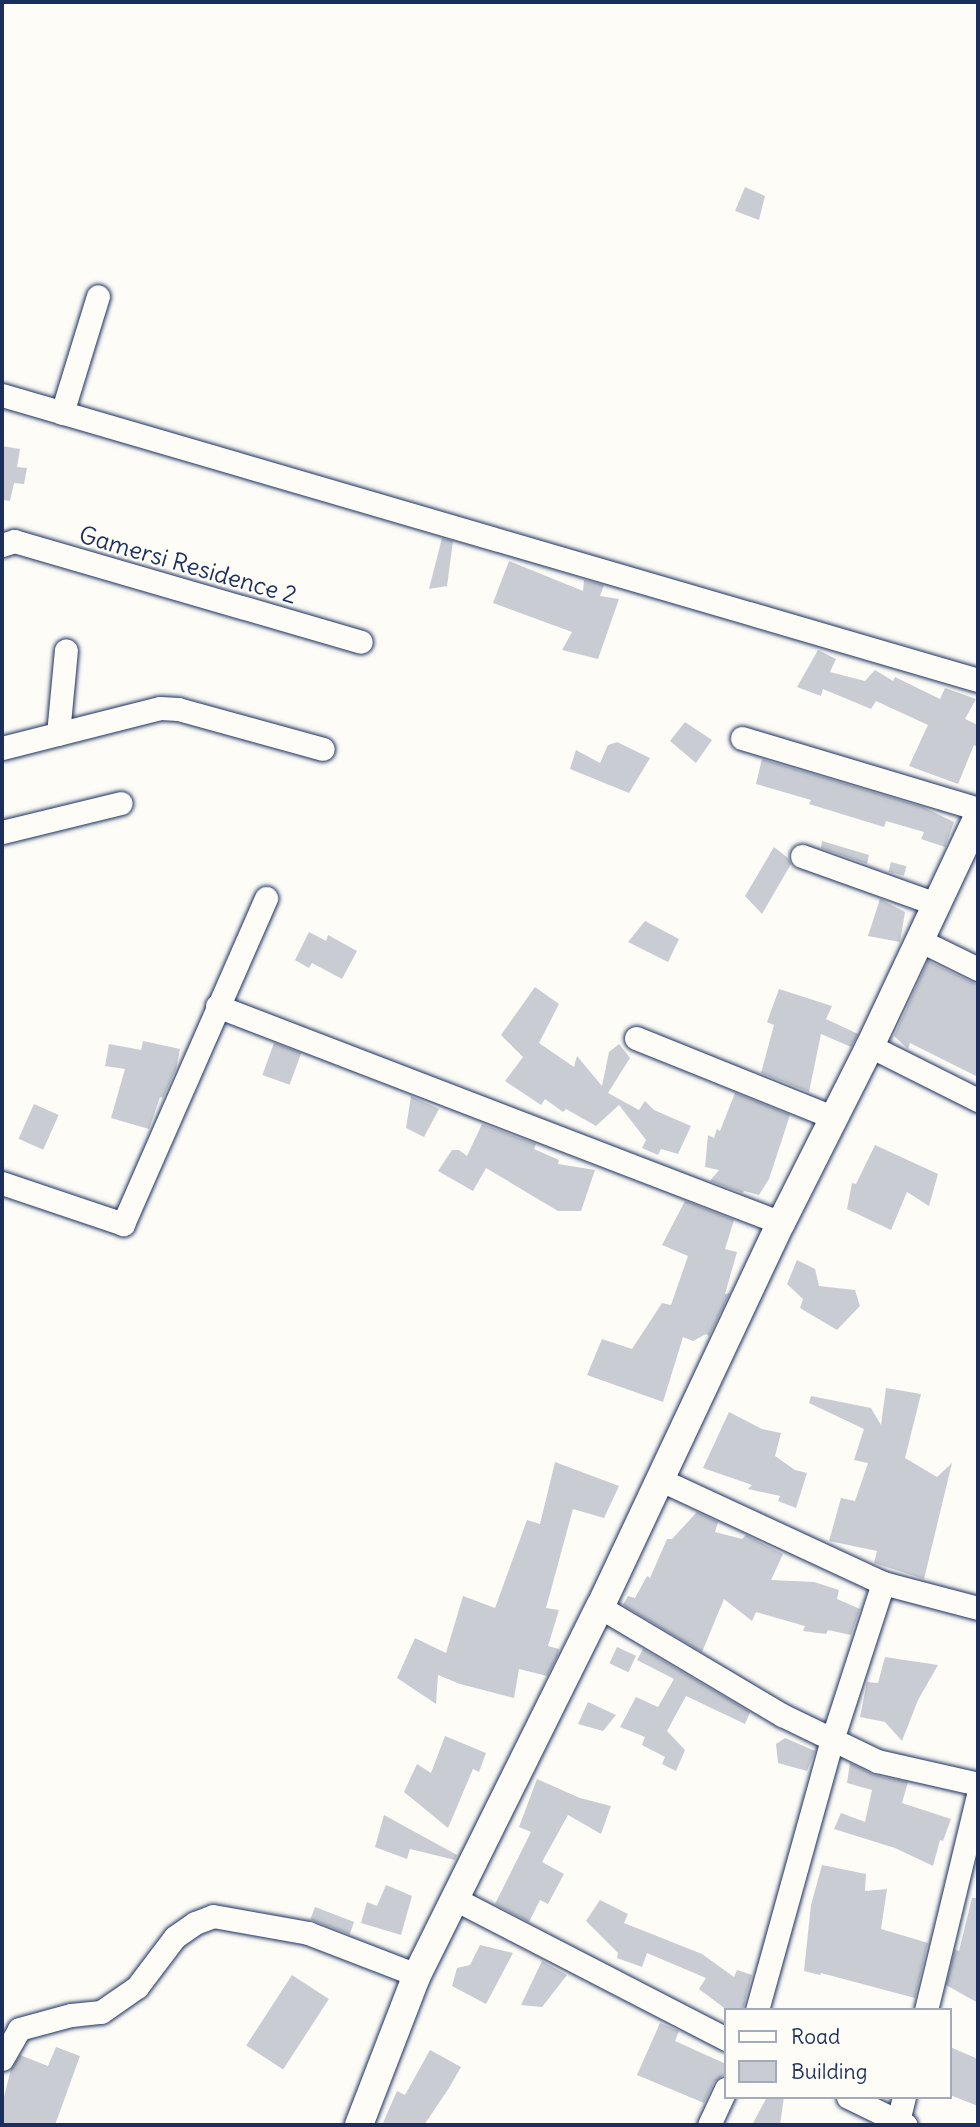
<!DOCTYPE html>
<html>
<head>
<meta charset="utf-8">
<style>
	body { margin:0 }
	#map { position:relative; width:980px; height:2127px; overflow:hidden; background:#fdfcf7; font-family:Delius,sans-serif }
	div>[style] { position:absolute }
	[style*='--x'] { left:calc(var(--x)*1px); top:calc(var(--y)*1px); width:calc(var(--w)*1px); rotate:calc(var(--a)*1deg) }
	.building>* { inset:0; background:#c9ccd3; transform-origin:0 0 }
	.roads { filter:drop-shadow(0 0 2px #1b2f5e) drop-shadow(0 0 2px #1b2f5e) }
	.minor>* { height:23px; margin:-11.5px; padding:0 11.5px; transform-origin:11.5px; border-radius:11.5px; background:#fdfcf7 }
	.tertiary>* { height:28px; margin:-14px; padding:0 14px; transform-origin:14px; border-radius:14px; background:#fdfcf7 }
	span { translate:-50% -50%; white-space:nowrap; text-align:center; line-height:1.15; -webkit-text-stroke:5px #fdfcf7; paint-order:stroke }
	.street-label { font-size:24px; color:#1b2f5e }
	.frame { position:absolute; inset:0; border:4px solid #1b2f5e; pointer-events:none }
	.legend { position:absolute; left:724px; top:2008px; width:228px; height:91px; box-sizing:border-box; background:#fdfcf7; border:2px solid #a3aaba; margin:0; padding:9px 12px; list-style:none; font-size:21px; color:#1b2f5e }
	.legend li { display:flex; align-items:center; gap:14px; height:35px }
	.legend b { width:35px; border:2px solid #a3aaba }
</style>
</head>
<body>
<div id="map">
	<div class="building">
		<i style="clip-path:polygon(745px 187px,765px 196px,759px 220px,735px 211px)"></i>
		<i style="clip-path:polygon(2px 446px,20px 449px,17px 467px,27px 468px,24px 484px,14px 483px,10px 501px,2px 500px)"></i>
		<i style="clip-path:polygon(442px 538px,453px 541px,447px 586px,429px 589px)"></i>
		<i style="clip-path:polygon(509px 561px,583px 591px,584px 580px,604px 585px,600px 596px,619px 599px,598px 659px,562px 650px,572px 632px,493px 603px)"></i>
		<i style="clip-path:polygon(818px 650px,836px 659px,830px 672px,865px 681px,875px 670px,893px 681px,895px 677px,940px 699px,945px 688px,976px 699px,965px 719px,978px 725px,978px 748px,974px 745px,958px 784px,909px 766px,928px 725px,876px 701px,871px 709px,823px 689px,821px 696px,797px 687px)"></i>
		<i style="clip-path:polygon(685px 722px,712px 740px,696px 763px,670px 741px)"></i>
		<i style="clip-path:polygon(617px 742px,650px 758px,629px 793px,570px 769px,576px 750px,600px 763px,608px 745px)"></i>
		<i style="clip-path:polygon(762px 759px,923px 807px,954px 822px,945px 847px,921px 839px,924px 832px,886px 821px,884px 827px,809px 804px,811px 800px,756px 784px)"></i>
		<i style="clip-path:polygon(822px 841px,869px 855px,867px 864px,821px 848px)"></i>
		<i style="clip-path:polygon(774px 847px,788px 858px,791px 864px,762px 914px,745px 896px)"></i>
		<i style="left:891px;top:862px;width:16px;height:10px;rotate:15deg"></i>
		<i style="clip-path:polygon(880px 899px,905px 912px,900px 942px,868px 936px)"></i>
		<i style="clip-path:polygon(645px 921px,679px 939px,668px 962px,628px 942px)"></i>
		<i style="clip-path:polygon(309px 932px,326px 941px,328px 935px,357px 951px,342px 979px,312px 963px,309px 968px,295px 960px)"></i>
		<i style="clip-path:polygon(928px 961px,978px 985px,978px 1077px,910px 1043px,908px 1049px,894px 1036px)"></i>
		<i style="clip-path:polygon(535px 987px,559px 1004px,539px 1043px,574px 1067px,577px 1056px,602px 1086px,609px 1052px,619px 1044px,630px 1058px,608px 1093px,639px 1110px,645px 1101px,654px 1110px,691px 1126px,678px 1154px,661px 1149px,658px 1155px,642px 1148px,646px 1140px,619px 1105px,596px 1126px,566px 1109px,563px 1112px,545px 1099px,541px 1105px,505px 1081px,523px 1057px,501px 1035px)"></i>
		<i style="clip-path:polygon(779px 989px,832px 1006px,826px 1019px,858px 1034px,851px 1047px,821px 1034px,809px 1092px,761px 1073px,774px 1025px,767px 1022px)"></i>
		<i style="clip-path:polygon(143px 1041px,180px 1049px,176px 1069px,163px 1098px,160px 1097px,149px 1129px,111px 1118px,125px 1069px,105px 1066px,109px 1044px,141px 1050px)"></i>
		<i style="left:274px;top:1043px;width:29px;height:34px;rotate:20deg"></i>
		<i style="clip-path:polygon(735px 1093px,790px 1115px,769px 1179px,759px 1195px,744px 1191px,743px 1193px,710px 1181px,719px 1170px,705px 1167px,708px 1135px,714px 1138px,717px 1129px,720px 1131px)"></i>
		<i style="clip-path:polygon(411px 1096px,439px 1109px,424px 1137px,406px 1128px)"></i>
		<i style="left:34px;top:1104px;width:27px;height:38px;rotate:24deg"></i>
		<i style="clip-path:polygon(482px 1124px,536px 1144px,534px 1149px,559px 1160px,558px 1164px,595px 1170px,581px 1211px,558px 1211px,486px 1168px,473px 1191px,438px 1171px,452px 1150px,459px 1150px,467px 1156px)"></i>
		<i style="clip-path:polygon(875px 1145px,938px 1174px,929px 1206px,907px 1192px,891px 1230px,847px 1209px,852px 1183px,856px 1184px)"></i>
		<i style="clip-path:polygon(685px 1201px,734px 1220px,725px 1249px,737px 1252px,725px 1294px,730px 1293px,709px 1336px,706px 1334px,693px 1341px,683px 1337px,663px 1402px,587px 1375px,602px 1339px,632px 1349px,662px 1303px,671px 1305px,688px 1256px,662px 1245px)"></i>
		<i style="clip-path:polygon(797px 1260px,815px 1269px,819px 1286px,855px 1290px,860px 1306px,837px 1330px,800px 1308px,803px 1299px,787px 1284px)"></i>
		<i style="clip-path:polygon(886px 1388px,921px 1394px,905px 1458px,937px 1477px,952px 1463px,924px 1579px,874px 1563px,877px 1551px,829px 1541px,841px 1498px,855px 1501px,868px 1463px,854px 1460px,864px 1429px,809px 1403px,811px 1396px,871px 1408px,881px 1425px)"></i>
		<i style="clip-path:polygon(729px 1412px,762px 1429px,781px 1433px,775px 1456px,795px 1470px,807px 1473px,796px 1508px,778px 1501px,780px 1496px,748px 1489px,752px 1485px,703px 1468px)"></i>
		<i style="clip-path:polygon(555px 1462px,619px 1486px,604px 1518px,573px 1509px,546px 1608px,559px 1610px,548px 1646px,559px 1649px,558px 1655px,547px 1676px,519px 1669px,514px 1698px,460px 1684px,438px 1675px,436px 1704px,397px 1678px,415px 1638px,446px 1653px,463px 1596px,495px 1608px,527px 1520px,540px 1524px)"></i>
		<i style="clip-path:polygon(697px 1512px,718px 1522px,715px 1532px,742px 1539px,746px 1535px,783px 1554px,771px 1580px,814px 1582px,839px 1590px,837px 1599px,860px 1609px,851px 1635px,828px 1630px,826px 1634px,803px 1631px,805px 1626px,756px 1612px,752px 1621px,724px 1599px,702px 1652px,623px 1605px,628px 1596px,635px 1598px,647px 1576px,650px 1578px,667px 1539px,672px 1539px)"></i>
		<i style="left:617px;top:1647px;width:21px;height:18px;rotate:25deg"></i>
		<i style="clip-path:polygon(643px 1649px,750px 1712px,745px 1724px,686px 1696px,667px 1731px,685px 1750px,676px 1771px,662px 1764px,665px 1757px,642px 1745px,645px 1737px,620px 1727px,636px 1697px,658px 1707px,674px 1679px,637px 1660px)"></i>
		<i style="clip-path:polygon(885px 1657px,938px 1665px,918px 1700px,902px 1741px,885px 1722px,860px 1717px,867px 1682px,878px 1683px)"></i>
		<i style="clip-path:polygon(588px 1702px,616px 1715px,603px 1731px,578px 1724px)"></i>
		<i style="clip-path:polygon(445px 1736px,486px 1753px,479px 1772px,473px 1769px,448px 1828px,404px 1792px,417px 1764px,431px 1773px)"></i>
		<i style="clip-path:polygon(785px 1738px,815px 1751px,807px 1771px,778px 1763px,776px 1744px)"></i>
		<i style="clip-path:polygon(850px 1763px,874px 1775px,908px 1782px,902px 1803px,951px 1819px,943px 1841px,940px 1840px,933px 1866px,895px 1848px,834px 1829px,841px 1813px,865px 1822px,872px 1790px,847px 1783px)"></i>
		<i style="clip-path:polygon(537px 1779px,580px 1798px,611px 1806px,601px 1834px,568px 1815px,542px 1862px,564px 1874px,548px 1904px,540px 1900px,529px 1922px,495px 1904px,531px 1832px,519px 1827px)"></i>
		<i style="clip-path:polygon(384px 1815px,457px 1855px,455px 1860px,410px 1849px,407px 1859px,375px 1847px)"></i>
		<i style="clip-path:polygon(822px 1865px,866px 1874px,865px 1891px,887px 1889px,881px 1929px,928px 1943px,915px 1998px,821px 1973px,820px 1975px,804px 1971px,811px 1905px)"></i>
		<i style="clip-path:polygon(386px 1885px,412px 1896px,401px 1935px,361px 1923px,367px 1902px,377px 1906px)"></i>
		<i style="clip-path:polygon(972px 1898px,978px 1898px,978px 2003px,946px 1985px,955px 1950px,959px 1951px)"></i>
		<i style="clip-path:polygon(600px 1900px,628px 1914px,624px 1923px,702px 1954px,734px 1977px,737px 1970px,752px 1975px,743px 2009px,727px 2010px,699px 1989px,706px 1978px,647px 1953px,642px 1967px,617px 1958px,618px 1953px,586px 1921px)"></i>
		<i style="left:315px;top:1907px;width:42px;height:13px;rotate:21deg"></i>
		<i style="clip-path:polygon(480px 1945px,513px 1953px,486px 2004px,452px 1986px,457px 1968px,470px 1965px)"></i>
		<i style="clip-path:polygon(542px 1961px,567px 1975px,542px 2007px,521px 2005px)"></i>
		<i style="left:292px;top:1975px;width:44px;height:84px;rotate:33deg"></i>
		<i style="clip-path:polygon(660px 2023px,679px 2031px,675px 2041px,726px 2064px,724px 2075px,714px 2082px,704px 2103px,637px 2075px)"></i>
		<i style="clip-path:polygon(56px 2047px,80px 2056px,55px 2125px,2px 2125px,2px 2105px,11px 2069px,20px 2055px,48px 2066px)"></i>
		<i style="clip-path:polygon(950px 2047px,978px 2059px,978px 2106px,950px 2095px)"></i>
		<i style="clip-path:polygon(430px 2050px,461px 2067px,449px 2088px,424px 2125px,382px 2125px,397px 2091px,405px 2095px)"></i>
		<i style="clip-path:polygon(767px 2097px,784px 2097px,780px 2125px,752px 2125px)"></i>
	</div>
	<div class="roads">
		<div class="minor">
			<i style="--x:2;--y:395;--w:1017;--a:16.28"></i>
			<i style="--x:62;--y:413;--w:122;--a:-72.9"></i>
			<i style="--x:2;--y:545;--w:13;--a:-18"></i>
			<i style="--x:14;--y:541;--w:361;--a:16.2"></i>
			<i style="--x:58;--y:734;--w:84;--a:-84.6"></i>
			<i style="--x:742;--y:738;--w:246;--a:16.7"></i>
			<i style="--x:2;--y:748;--w:163;--a:-14.2"></i>
			<i style="--x:160;--y:708;--w:18;--a:3"></i>
			<i style="--x:178;--y:709;--w:150;--a:15.4"></i>
			<i style="--x:2;--y:832;--w:122;--a:-13.7"></i>
			<i style="--x:802;--y:856;--w:142;--a:19.7"></i>
			<i style="--x:919;--y:940;--w:66;--a:26.2"></i>
			<i style="--x:217;--y:1006;--w:604;--a:21.04"></i>
			<i style="--x:636;--y:1038;--w:214;--a:21.9"></i>
			<i style="--x:870;--y:1046;--w:121;--a:26.6"></i>
			<i style="--x:2;--y:1183;--w:128;--a:18.7"></i>
			<i style="--x:123;--y:1224;--w:356;--a:-66.3"></i>
			<i style="--x:661;--y:1480;--w:245;--a:24.9"></i>
			<i style="--x:883;--y:1583;--w:98;--a:14.7"></i>
			<i style="--x:600;--y:1607;--w:212;--a:30.7"></i>
			<i style="--x:782;--y:1715;--w:106;--a:25.8"></i>
			<i style="--x:877;--y:1761;--w:104;--a:12.8"></i>
			<i style="--x:455;--y:1899;--w:305;--a:27.3"></i>
			<i style="--x:757;--y:2010;--w:280;--a:-74.5"></i>
			<i style="--x:832;--y:1740;--w:165;--a:-72"></i>
			<i style="--x:926;--y:2010;--w:221;--a:-76.4"></i>
			<i style="--x:2;--y:2059;--w:34;--a:-60"></i>
			<i style="--x:19;--y:2029;--w:54;--a:-15.1"></i>
			<i style="--x:71;--y:2015;--w:30;--a:-6"></i>
			<i style="--x:101;--y:2012;--w:44;--a:-34.8"></i>
			<i style="--x:137;--y:1987;--w:63;--a:-52.8"></i>
			<i style="--x:175;--y:1937;--w:24;--a:-35"></i>
			<i style="--x:195;--y:1923;--w:19;--a:-21"></i>
			<i style="--x:213;--y:1916;--w:97;--a:10.1"></i>
			<i style="--x:308;--y:1933;--w:117;--a:21.1"></i>
			<i style="--x:848;--y:2097;--w:64;--a:25.8"></i>
			<i style="--x:709;--y:2125;--w:40;--a:-65"></i>
			<i style="--x:897;--y:2125;--w:29;--a:-76"></i>
		</div>
		<div class="tertiary">
			<i style="--x:359;--y:2125;--w:161;--a:-68.9"></i>
			<i style="--x:417;--y:1975;--w:411;--a:-63.6"></i>
			<i style="--x:600;--y:1607;--w:425;--a:-64.8"></i>
			<i style="--x:781;--y:1223;--w:198;--a:-63.3"></i>
			<i style="--x:870;--y:1046;--w:253;--a:-64.8"></i>
		</div>
	</div>
	<div class="street-label">
		<span style="left:188px;top:565px;rotate:16deg">Gamersi Residence 2</span>
	</div>
	<div class="frame"></div>
	<ul class="legend">
	<li><b style="height:9px;background:#fdfcf7"></b>Road</li>
	<li><b style="height:19px;background:#c9ccd3"></b>Building</li>
	</ul>
</div>
</body>
</html>
